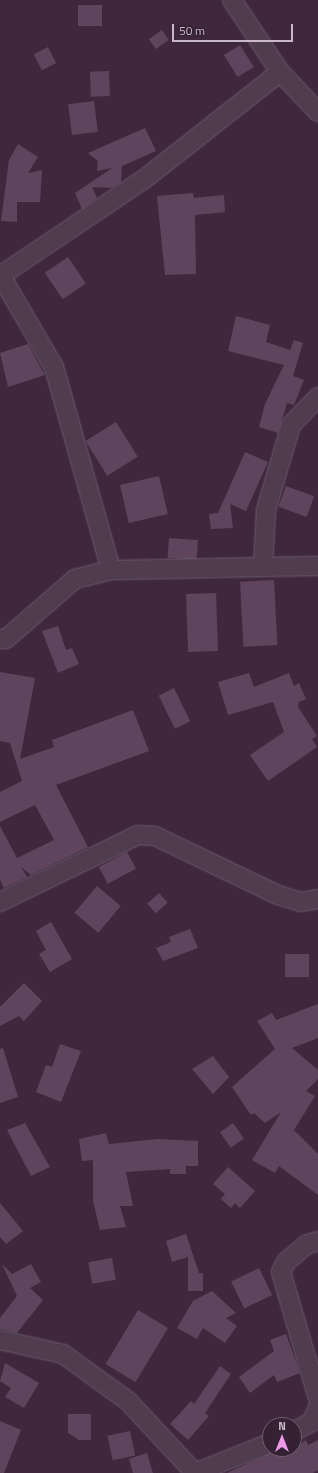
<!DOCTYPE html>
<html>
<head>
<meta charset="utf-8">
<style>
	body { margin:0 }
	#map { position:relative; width:318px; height:1473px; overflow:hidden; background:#3f283e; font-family:"Titillium Web",sans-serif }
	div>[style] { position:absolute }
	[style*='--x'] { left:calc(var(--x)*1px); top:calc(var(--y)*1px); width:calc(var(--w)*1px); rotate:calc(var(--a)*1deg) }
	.building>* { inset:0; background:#5e455d; transform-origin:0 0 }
	.roads { filter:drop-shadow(0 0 1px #6c5a6c) drop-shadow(0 0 1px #6c5a6c) }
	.minor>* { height:18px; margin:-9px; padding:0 9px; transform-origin:9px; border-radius:9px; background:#4f3c4e }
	span { translate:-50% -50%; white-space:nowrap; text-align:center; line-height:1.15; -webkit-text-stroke:3px #342134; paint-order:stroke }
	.north { position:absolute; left:262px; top:1417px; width:40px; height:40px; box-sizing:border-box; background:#342134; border:1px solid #705e6f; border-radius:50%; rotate:0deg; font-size:11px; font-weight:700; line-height:16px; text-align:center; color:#c9b9c8 }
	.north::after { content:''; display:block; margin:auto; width:14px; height:18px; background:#ef98ea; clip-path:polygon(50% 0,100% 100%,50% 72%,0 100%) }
	.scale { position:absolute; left:172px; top:24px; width:121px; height:18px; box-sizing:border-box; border:2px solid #c9b9c8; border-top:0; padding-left:5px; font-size:12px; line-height:14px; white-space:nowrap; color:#c9b9c8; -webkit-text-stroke:3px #342134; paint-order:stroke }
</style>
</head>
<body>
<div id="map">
	<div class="building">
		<i style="left:78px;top:5px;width:24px;height:21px"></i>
		<i style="left:162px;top:30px;width:12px;height:16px;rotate:55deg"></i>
		<i style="left:240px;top:45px;width:26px;height:19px;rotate:58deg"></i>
		<i style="left:48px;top:47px;width:18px;height:16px;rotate:63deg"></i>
		<i style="left:109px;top:71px;width:25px;height:19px;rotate:88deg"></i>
		<i style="left:94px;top:101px;width:31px;height:26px;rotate:83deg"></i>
		<i style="clip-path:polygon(145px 128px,156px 151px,122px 166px,121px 182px,112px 188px,92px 187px,97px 198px,82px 209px,75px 193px,112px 168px,97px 171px,98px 161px,88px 153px)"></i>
		<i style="clip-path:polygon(18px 144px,38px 157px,28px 173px,42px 170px,40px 202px,17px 202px,17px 222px,1px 221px,9px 160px)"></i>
		<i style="clip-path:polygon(193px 193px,194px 198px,224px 195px,225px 212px,195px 215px,196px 274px,165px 275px,157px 196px)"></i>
		<i style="left:68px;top:257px;width:32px;height:28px;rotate:56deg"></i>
		<i style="clip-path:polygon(236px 316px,270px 325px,266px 342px,290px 350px,294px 340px,303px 343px,293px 376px,304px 380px,294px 405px,287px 403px,278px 433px,259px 427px,265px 404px,284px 365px,228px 351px)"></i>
		<i style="clip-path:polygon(28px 344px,45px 375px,8px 387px,0 353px)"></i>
		<i style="left:116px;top:422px;width:41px;height:36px;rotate:58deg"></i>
		<i style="clip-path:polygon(245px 452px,268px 462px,246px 511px,230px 504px,233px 528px,211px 529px,209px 514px,218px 513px)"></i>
		<i style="left:159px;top:476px;width:39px;height:40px;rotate:77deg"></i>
		<i style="left:286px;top:486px;width:30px;height:22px;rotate:20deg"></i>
		<i style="left:169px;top:538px;width:29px;height:20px;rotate:4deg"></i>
		<i style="left:274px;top:580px;width:65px;height:34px;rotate:87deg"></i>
		<i style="left:216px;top:593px;width:58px;height:30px;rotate:88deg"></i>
		<i style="clip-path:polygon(58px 626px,66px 650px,72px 648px,79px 664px,58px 673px,42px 631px)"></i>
		<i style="clip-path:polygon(0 672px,35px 678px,20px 759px,54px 747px,52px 740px,133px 710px,149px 751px,56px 785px,88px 847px,31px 875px,21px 867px,27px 877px,4px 888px,0 880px,0 826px,17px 858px,54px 840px,35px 805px,0 822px,0 792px,22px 781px,10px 743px,0 741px)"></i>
		<i style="clip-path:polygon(249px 673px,254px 687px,289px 673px,294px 686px,299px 683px,306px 699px,299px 702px,298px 707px,317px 736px,312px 739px,317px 747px,268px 781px,250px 755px,284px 732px,273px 702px,228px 715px,218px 682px)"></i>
		<i style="left:174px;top:688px;width:37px;height:17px;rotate:64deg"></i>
		<i style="left:127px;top:852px;width:19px;height:32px;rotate:62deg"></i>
		<i style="left:97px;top:886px;width:31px;height:35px;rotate:40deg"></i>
		<i style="left:159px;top:893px;width:13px;height:16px;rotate:48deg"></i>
		<i style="clip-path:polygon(51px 922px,72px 959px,50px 972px,39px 954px,46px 950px,36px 931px)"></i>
		<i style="clip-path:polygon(190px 929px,198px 948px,163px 961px,156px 948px,171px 942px,169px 937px)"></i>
		<i style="left:285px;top:954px;width:24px;height:23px"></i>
		<i style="clip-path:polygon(24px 983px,42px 1001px,24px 1021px,19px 1016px,0 1026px,0 1007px)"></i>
		<i style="clip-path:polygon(318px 1004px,318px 1038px,292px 1048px,318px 1070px,318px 1079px,306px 1091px,315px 1096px,294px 1130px,318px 1154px,318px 1195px,279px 1166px,275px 1173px,252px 1160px,281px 1112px,265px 1123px,254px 1113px,251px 1115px,232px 1087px,275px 1049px,257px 1021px,272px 1013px,276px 1020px)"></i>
		<i style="clip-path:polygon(60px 1044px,81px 1051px,61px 1102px,36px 1092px,46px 1065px,52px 1067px)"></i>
		<i style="clip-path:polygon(3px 1048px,18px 1097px,0 1103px,0 1049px)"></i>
		<i style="clip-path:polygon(213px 1056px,229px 1077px,213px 1094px,192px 1069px)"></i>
		<i style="clip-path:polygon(25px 1123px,50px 1167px,31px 1176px,7px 1130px)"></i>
		<i style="left:233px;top:1123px;width:19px;height:16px;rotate:55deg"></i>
		<i style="clip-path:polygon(106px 1133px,109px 1144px,158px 1139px,198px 1141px,198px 1166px,186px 1166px,186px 1174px,170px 1174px,170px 1169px,126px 1172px,133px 1206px,120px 1206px,126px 1227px,100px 1230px,93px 1201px,93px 1160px,82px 1161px,79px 1139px)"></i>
		<i style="clip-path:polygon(228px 1167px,255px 1191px,240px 1208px,235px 1203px,231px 1208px,221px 1199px,225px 1194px,213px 1184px)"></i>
		<i style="clip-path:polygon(0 1203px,23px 1231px,6px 1244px,0 1237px)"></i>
		<i style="clip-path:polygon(186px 1234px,199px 1273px,203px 1273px,203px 1291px,188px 1291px,188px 1257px,172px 1262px,166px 1241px)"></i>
		<i style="left:112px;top:1258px;width:22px;height:24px;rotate:80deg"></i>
		<i style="clip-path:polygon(2px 1264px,12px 1274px,31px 1264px,41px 1282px,30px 1288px,43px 1300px,17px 1333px,0 1329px,0 1318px,17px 1296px)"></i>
		<i style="left:259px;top:1268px;width:30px;height:31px;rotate:64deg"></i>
		<i style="clip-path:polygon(212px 1291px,236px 1313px,226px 1318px,237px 1326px,225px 1343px,203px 1328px,197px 1339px,177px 1328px,193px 1301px)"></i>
		<i style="left:138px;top:1310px;width:35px;height:63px;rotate:31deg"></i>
		<i style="clip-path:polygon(286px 1334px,300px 1373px,277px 1382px,274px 1375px,250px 1393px,239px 1377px,274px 1351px,270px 1340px)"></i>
		<i style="clip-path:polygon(5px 1363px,39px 1383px,24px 1408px,5px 1397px,11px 1388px,0 1381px)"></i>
		<i style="clip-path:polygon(220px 1366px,231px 1374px,205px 1413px,209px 1416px,188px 1440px,170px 1424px,191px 1401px,194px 1404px)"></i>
		<i style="clip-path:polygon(68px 1414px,91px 1414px,91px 1440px,79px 1440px,68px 1433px)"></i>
		<i style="clip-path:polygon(0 1421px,21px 1430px,4px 1473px,0 1473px)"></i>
		<i style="left:130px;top:1431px;width:25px;height:23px;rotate:78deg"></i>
		<i style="clip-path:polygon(306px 1440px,308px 1445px,318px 1440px,318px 1470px,313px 1473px,227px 1473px,279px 1449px,294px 1449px)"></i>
		<i style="clip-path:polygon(147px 1453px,153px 1473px,133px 1473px,129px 1459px)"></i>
	</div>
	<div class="roads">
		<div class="minor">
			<i style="--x:232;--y:0;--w:87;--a:56.3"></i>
			<i style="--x:280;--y:72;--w:55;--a:46.5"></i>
			<i style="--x:0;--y:276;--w:172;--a:-33.9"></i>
			<i style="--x:143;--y:180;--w:174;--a:-38.2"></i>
			<i style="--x:1;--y:276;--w:105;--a:59.8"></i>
			<i style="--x:54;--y:367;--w:211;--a:74.3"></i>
			<i style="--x:263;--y:566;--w:56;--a:-86.9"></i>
			<i style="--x:266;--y:510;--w:89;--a:-73.6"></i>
			<i style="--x:291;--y:425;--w:39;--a:-46"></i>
			<i style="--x:0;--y:639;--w:6;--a:0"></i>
			<i style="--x:6;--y:639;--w:91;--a:-41"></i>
			<i style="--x:75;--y:579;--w:37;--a:-14"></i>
			<i style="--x:111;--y:570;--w:207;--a:-1.1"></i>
			<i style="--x:0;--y:902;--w:153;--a:-25.9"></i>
			<i style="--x:138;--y:835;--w:17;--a:3"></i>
			<i style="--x:155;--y:836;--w:136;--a:25.6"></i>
			<i style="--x:278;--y:895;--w:24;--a:17"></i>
			<i style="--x:301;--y:902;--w:17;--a:-10"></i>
			<i style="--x:318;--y:1241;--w:13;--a:162"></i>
			<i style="--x:306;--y:1245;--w:26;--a:140"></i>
			<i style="--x:286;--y:1262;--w:11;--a:117"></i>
			<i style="--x:281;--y:1272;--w:131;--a:73.6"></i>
			<i style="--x:0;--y:1340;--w:65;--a:12.5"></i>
			<i style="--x:63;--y:1354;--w:80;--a:35.9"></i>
			<i style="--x:128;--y:1401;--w:98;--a:47.1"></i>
			<i style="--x:294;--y:1431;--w:20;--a:-27"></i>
			<i style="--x:312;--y:1422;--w:16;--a:-68"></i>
			<i style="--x:195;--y:1473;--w:81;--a:-21.8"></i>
		</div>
	</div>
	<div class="north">N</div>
	<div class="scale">50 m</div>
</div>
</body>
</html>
